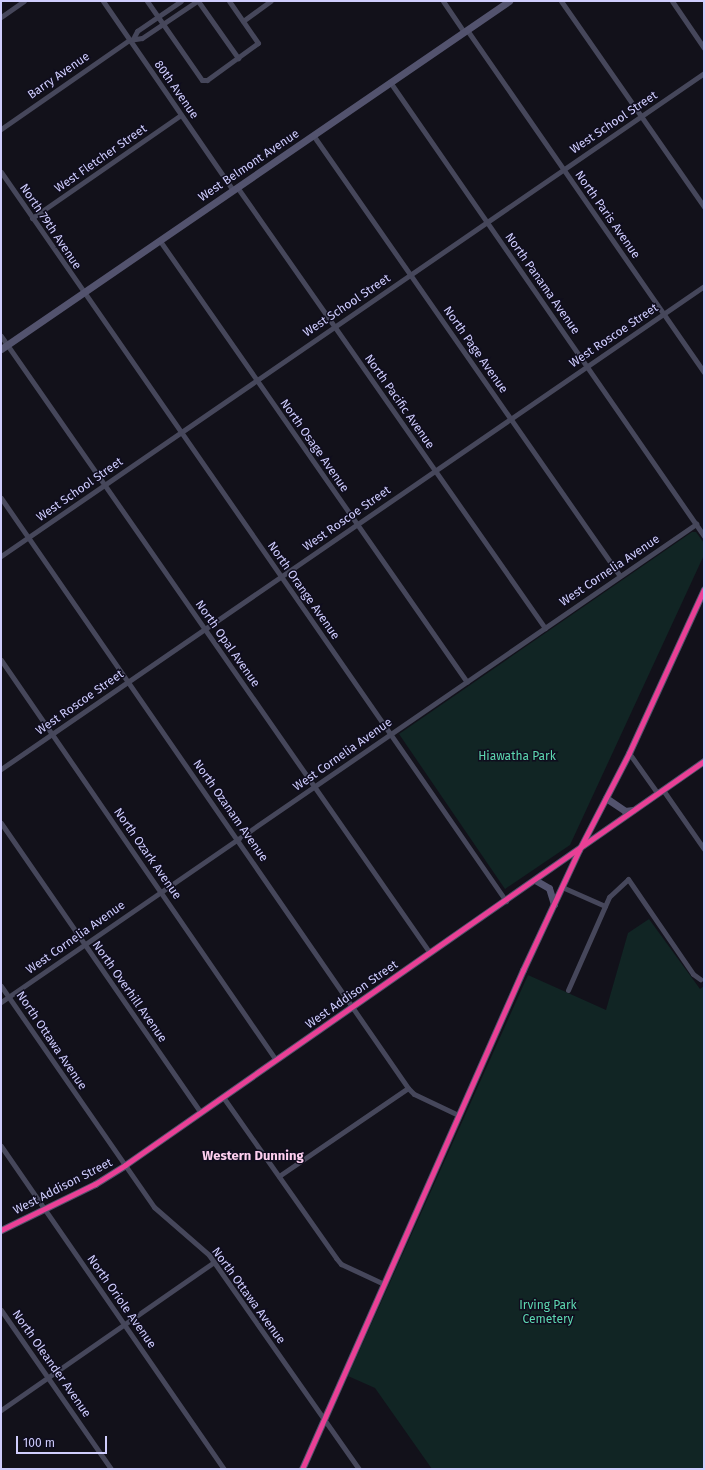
<!DOCTYPE html>
<html>
<head>
<meta charset="utf-8">
<style>
	body { margin:0 }
	#map { position:relative; width:705px; height:1470px; overflow:hidden; background:#12111a; font-family:"Fira Sans",sans-serif }
	div>[style] { position:absolute }
	[style*='--x'] { left:calc(var(--x)*1px); top:calc(var(--y)*1px); width:calc(var(--w)*1px); rotate:calc(var(--a)*1deg) }
	.green>* { inset:0; background:#112524 }
	.street>* { height:5px; margin:-2.5px; padding:0 2.5px; transform-origin:2.5px; border-radius:2.5px; background:#46475b }
	.secondary>* { height:7px; margin:-3.5px; padding:0 3.5px; transform-origin:3.5px; border-radius:3.5px; background:#53536e }
	.cycleway>* { height:5px; margin:-2.5px; padding:0 2.5px; transform-origin:2.5px; border-radius:2.5px; background:#ea4096 }
	span { translate:-50% -50%; white-space:nowrap; text-align:center; line-height:1.15; -webkit-text-stroke:3px #0f0d1e; paint-order:stroke }
	.street-label { font-size:12px; color:#cfcdfd }
	.park-label { font-size:12px; color:#5dd8b1 }
	.neighbourhood-label { font-size:13px; color:#fdcfef; font-weight:700 }
	.frame { position:absolute; inset:0; border:2px solid #cfcdfd; pointer-events:none }
	.scale { position:absolute; left:16px; top:1436px; width:91px; height:18px; box-sizing:border-box; border:2px solid #cfcdfd; border-top:0; padding-left:5px; font-size:12px; line-height:14px; white-space:nowrap; color:#cfcdfd; -webkit-text-stroke:3px #0f0d1e; paint-order:stroke }
</style>
</head>
<body>
<div id="map">
	<div class="green">
		<i style="clip-path:polygon(692px 532px,696px 532px,704px 543px,704px 555px,570px 845px,505px 889px,399px 734px)"></i>
		<i style="clip-path:polygon(649px 919px,700px 989px,704px 986px,704px 1469px,432px 1469px,375px 1388px,348px 1376px,528px 975px,606px 1010px,628px 933px)"></i>
	</div>
	<div class="street">
		<i style="--x:103;--y:1;--w:229;--a:55.5"></i>
		<i style="--x:147;--y:1;--w:96;--a:55.2"></i>
		<i style="--x:202;--y:80;--w:5;--a:0"></i>
		<i style="--x:207;--y:80;--w:63;--a:-36"></i>
		<i style="--x:258;--y:43;--w:51;--a:-124.6"></i>
		<i style="--x:198;--y:1;--w:70;--a:54.9"></i>
		<i style="--x:443;--y:1;--w:37;--a:56"></i>
		<i style="--x:561;--y:1;--w:251;--a:55.2"></i>
		<i style="--x:672;--y:1;--w:57;--a:55.8"></i>
		<i style="--x:1;--y:17;--w:28;--a:-35"></i>
		<i style="--x:243;--y:21;--w:34;--a:-36"></i>
		<i style="--x:467;--y:30;--w:416;--a:55.3"></i>
		<i style="--x:134;--y:37;--w:7;--a:-63"></i>
		<i style="--x:137;--y:31;--w:53;--a:-34.3"></i>
		<i style="--x:390;--y:82;--w:552;--a:55.33"></i>
		<i style="--x:1;--y:129;--w:156;--a:-34.8"></i>
		<i style="--x:129;--y:40;--w:13;--a:-9"></i>
		<i style="--x:142;--y:38;--w:66;--a:-33.9"></i>
		<i style="--x:313;--y:135;--w:537;--a:55.16"></i>
		<i style="--x:1;--y:172;--w:887;--a:55.29"></i>
		<i style="--x:237;--y:187;--w:538;--a:55.07"></i>
		<i style="--x:32;--y:218;--w:181;--a:-34.7"></i>
		<i style="--x:160;--y:241;--w:537;--a:55.16"></i>
		<i style="--x:1;--y:336;--w:751;--a:55.19"></i>
		<i style="--x:1;--y:498;--w:717;--a:55.4"></i>
		<i style="--x:408;--y:1088;--w:8;--a:45"></i>
		<i style="--x:414;--y:1094;--w:49;--a:25.5"></i>
		<i style="--x:1;--y:556;--w:853;--a:-34.49"></i>
		<i style="--x:1;--y:660;--w:485;--a:55.5"></i>
		<i style="--x:629;--y:753;--w:50;--a:54.7"></i>
		<i style="--x:1;--y:769;--w:853;--a:-34.49"></i>
		<i style="--x:663;--y:790;--w:72;--a:55.2"></i>
		<i style="--x:1;--y:823;--w:352;--a:55.4"></i>
		<i style="--x:562;--y:887;--w:47;--a:23.8"></i>
		<i style="--x:1;--y:986;--w:269;--a:55.3"></i>
		<i style="--x:154;--y:1207;--w:73;--a:41.1"></i>
		<i style="--x:209;--y:1255;--w:261;--a:55"></i>
		<i style="--x:568;--y:990;--w:102;--a:-66.2"></i>
		<i style="--x:609;--y:897;--w:26;--a:-43"></i>
		<i style="--x:628;--y:879;--w:115;--a:55.6"></i>
		<i style="--x:693;--y:974;--w:9;--a:36"></i>
		<i style="--x:1;--y:1002;--w:844;--a:-34.52"></i>
		<i style="--x:223;--y:1097;--w:197;--a:54.9"></i>
		<i style="--x:336;--y:1258;--w:8;--a:50"></i>
		<i style="--x:341;--y:1264;--w:45;--a:24.9"></i>
		<i style="--x:1;--y:1146;--w:393;--a:55.4"></i>
		<i style="--x:279;--y:1176;--w:156;--a:-34.3"></i>
		<i style="--x:1;--y:1310;--w:193;--a:55.3"></i>
		<i style="--x:1;--y:1410;--w:259;--a:-34.8"></i>
	</div>
	<div class="secondary">
		<i style="--x:1;--y:349;--w:616;--a:-34.41"></i>
		<i style="--x:606;--y:798;--w:23;--a:34"></i>
		<i style="--x:625;--y:811;--w:8;--a:-7"></i>
		<i style="--x:535;--y:880;--w:16;--a:30"></i>
		<i style="--x:549;--y:888;--w:17;--a:73"></i>
		<i style="--x:1;--y:1230;--w:105;--a:-26.1"></i>
		<i style="--x:95;--y:1184;--w:36;--a:-32"></i>
		<i style="--x:125;--y:1165;--w:706;--a:-34.91"></i>
		<i style="--x:302;--y:1469;--w:546;--a:-66.11"></i>
		<i style="--x:523;--y:970;--w:132;--a:-65"></i>
		<i style="--x:579;--y:850;--w:109;--a:-62.7"></i>
		<i style="--x:629;--y:753;--w:180;--a:-65.4"></i>
	</div>
	<div class="cycleway">
		<i style="--x:1;--y:1230;--w:105;--a:-26.1"></i>
		<i style="--x:95;--y:1184;--w:36;--a:-32"></i>
		<i style="--x:125;--y:1165;--w:706;--a:-34.91"></i>
		<i style="--x:302;--y:1469;--w:546;--a:-66.11"></i>
		<i style="--x:523;--y:970;--w:132;--a:-65"></i>
		<i style="--x:579;--y:850;--w:109;--a:-62.7"></i>
		<i style="--x:629;--y:753;--w:180;--a:-65.4"></i>
	</div>
	<div class="street-label">
		<span style="left:59px;top:76px;rotate:-35deg">Barry Avenue</span>
		<span style="left:176px;top:90px;rotate:55deg">80th Avenue</span>
		<span style="left:614px;top:123px;rotate:-34deg">West School Street</span>
		<span style="left:101px;top:159px;rotate:-35deg">West Fletcher Street</span>
		<span style="left:249px;top:166px;rotate:-34deg">West Belmont Avenue</span>
		<span style="left:607px;top:215px;rotate:55deg">North Paris Avenue</span>
		<span style="left:50px;top:227px;rotate:56deg">North 79th Avenue</span>
		<span style="left:542px;top:284px;rotate:55deg">North Panama Avenue</span>
		<span style="left:347px;top:306px;rotate:-34deg">West School Street</span>
		<span style="left:614px;top:336px;rotate:-34deg">West Roscoe Street</span>
		<span style="left:475px;top:350px;rotate:55deg">North Page Avenue</span>
		<span style="left:399px;top:402px;rotate:55deg">North Pacific Avenue</span>
		<span style="left:314px;top:446px;rotate:55deg">North Osage Avenue</span>
		<span style="left:80px;top:490px;rotate:-35deg">West School Street</span>
		<span style="left:347px;top:519px;rotate:-35deg">West Roscoe Street</span>
		<span style="left:610px;top:571px;rotate:-34deg">West Cornelia Avenue</span>
		<span style="left:303px;top:591px;rotate:55deg">North Orange Avenue</span>
		<span style="left:227px;top:644px;rotate:55deg">North Opal Avenue</span>
		<span style="left:80px;top:703px;rotate:-35deg">West Roscoe Street</span>
		<span style="left:343px;top:755px;rotate:-35deg">West Cornelia Avenue</span>
		<span style="left:230px;top:811px;rotate:55deg">North Ozanam Avenue</span>
		<span style="left:147px;top:854px;rotate:55deg">North Ozark Avenue</span>
		<span style="left:76px;top:938px;rotate:-35deg">West Cornelia Avenue</span>
		<span style="left:129px;top:992px;rotate:55deg">North Overhill Avenue</span>
		<span style="left:352px;top:995px;rotate:-35deg">West Addison Street</span>
		<span style="left:51px;top:1041px;rotate:56deg">North Ottawa Avenue</span>
		<span style="left:63px;top:1187px;rotate:-27deg">West Addison Street</span>
		<span style="left:248px;top:1296px;rotate:54deg">North Ottawa Avenue</span>
		<span style="left:121px;top:1302px;rotate:55deg">North Oriole Avenue</span>
		<span style="left:51px;top:1364px;rotate:55deg">North Oleander Avenue</span>
	</div>
	<div class="park-label">
		<span style="left:517px;top:757px">Hiawatha Park</span>
		<span style="left:548px;top:1313px">Irving Park<br>Cemetery</span>
	</div>
	<div class="neighbourhood-label">
		<span style="left:253px;top:1156px">Western Dunning</span>
	</div>
	<div class="frame"></div>
	<div class="scale">100 m</div>
</div>
</body>
</html>
